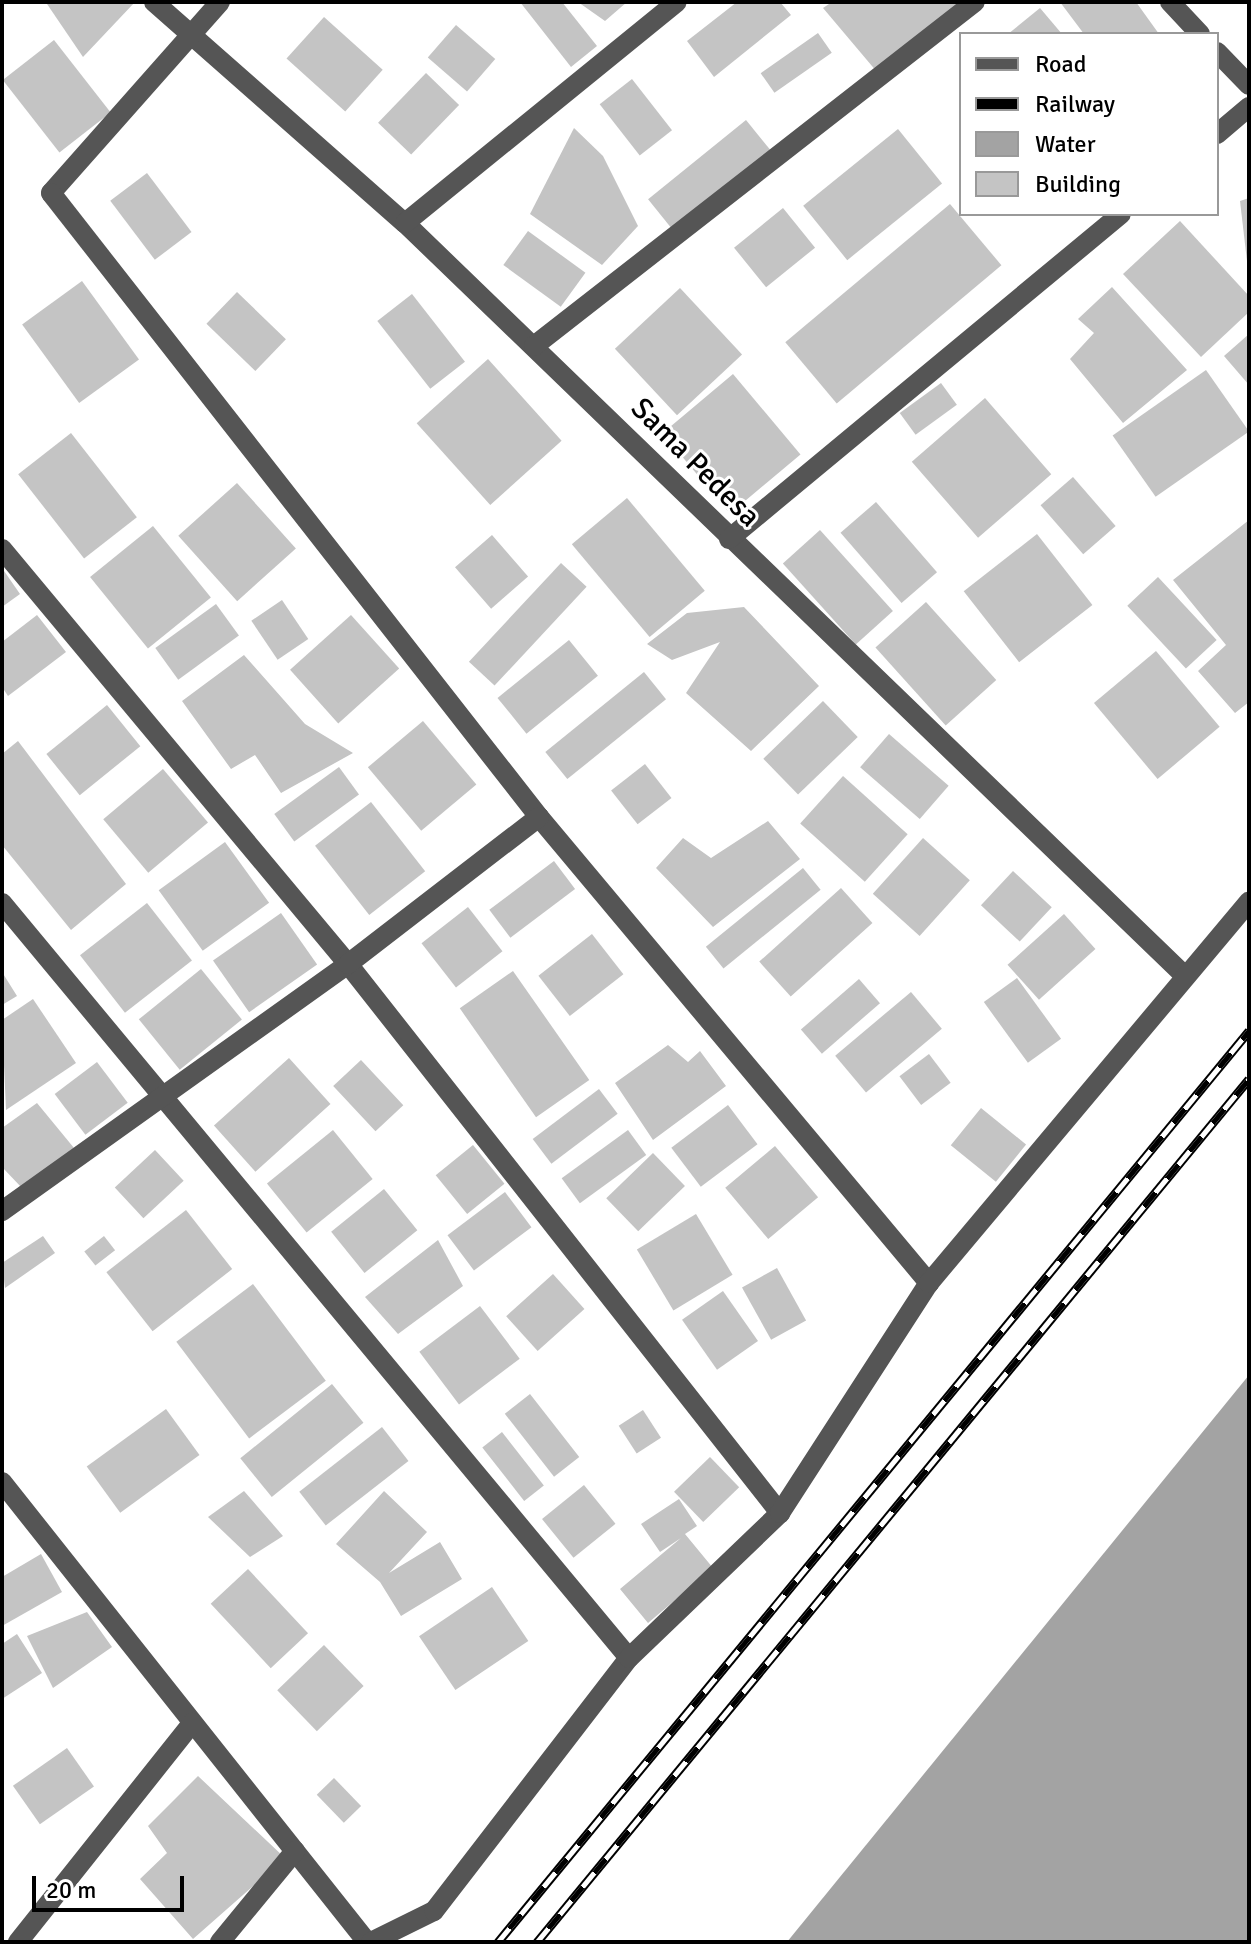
<!DOCTYPE html>
<html>
<head>
<meta charset="utf-8">
<style>
	body { margin:0 }
	#map { position:relative; width:1251px; height:1944px; overflow:hidden; background:#fff; font-family:Signika,sans-serif }
	div>[style] { position:absolute }
	[style*='--x'] { left:calc(var(--x)*1px); top:calc(var(--y)*1px); width:calc(var(--w)*1px); rotate:calc(var(--a)*1deg) }
	.water>* { inset:0; background:#a3a3a3 }
	.building>* { inset:0; background:#c4c4c4; transform-origin:0 0 }
	.minor>* { height:20px; margin:-10px; padding:0 10px; transform-origin:10px; border-radius:10px; background:#555 }
	.rail>* { height:9px; margin-top:-4.5px; transform-origin:0; background:repeating-linear-gradient(90deg,#fff 0 18px,#000 0 36px); box-sizing:border-box; border-block:2px solid #000 }
	span { translate:-50% -50%; white-space:nowrap; text-align:center; line-height:1.15; -webkit-text-stroke:6px #fff; paint-order:stroke }
	.street-label { font-size:30px; color:#000 }
	.frame { position:absolute; inset:0; border:4px solid #000; pointer-events:none }
	.legend { position:absolute; left:959px; top:32px; width:260px; height:184px; box-sizing:border-box; background:#fff; border:2px solid #999; margin:0; padding:10px 14px; list-style:none; font-size:24px; color:#000 }
	.legend li { display:flex; align-items:center; gap:16px; height:40px }
	.legend b { width:40px; border:2px solid #999 }
	.scale { position:absolute; left:32px; top:1876px; width:152px; height:36px; box-sizing:border-box; border:4px solid #000; border-top:0; padding-left:10px; font-size:24px; line-height:28px; white-space:nowrap; color:#000; -webkit-text-stroke:6px #fff; paint-order:stroke }
</style>
</head>
<body>
<div id="map">
	<div class="water">
		<i style="clip-path:polygon(1249px 1375px,1249px 1942px,787px 1942px)"></i>
	</div>
	<div class="building">
		<i style="clip-path:polygon(135px 2px,83px 57px,47px 4px,50px 2px)"></i>
		<i style="clip-path:polygon(520px 2px,562px 2px,597px 46px,571px 67px)"></i>
		<i style="clip-path:polygon(578px 2px,627px 2px,605px 21px)"></i>
		<i style="clip-path:polygon(737px 2px,780px 2px,791px 15px,714px 77px,687px 41px)"></i>
		<i style="clip-path:polygon(832px 2px,966px 2px,877px 72px,823px 8px)"></i>
		<i style="clip-path:polygon(1060px 2px,1136px 2px,1159px 34px,1084px 34px)"></i>
		<i style="clip-path:polygon(1040px 8px,1062px 34px,1008px 34px)"></i>
		<i style="left:324px;top:17px;width:79px;height:56px;rotate:42deg"></i>
		<i style="left:456px;top:25px;width:52px;height:43px;rotate:41deg"></i>
		<i style="left:818px;top:33px;width:24px;height:70px;rotate:55deg"></i>
		<i style="left:54px;top:40px;width:92px;height:65px;rotate:52deg"></i>
		<i style="left:426px;top:73px;width:46px;height:69px;rotate:44deg"></i>
		<i style="left:632px;top:79px;width:65px;height:41px;rotate:52deg"></i>
		<i style="left:746px;top:120px;width:40px;height:126px;rotate:51deg"></i>
		<i style="clip-path:polygon(574px 128px,603px 156px,638px 226px,602px 265px,530px 214px)"></i>
		<i style="left:898px;top:129px;width:70px;height:122px;rotate:51deg"></i>
		<i style="left:147px;top:173px;width:74px;height:46px;rotate:53deg"></i>
		<i style="clip-path:polygon(1249px 198px,1249px 261px,1247px 261px,1240px 201px)"></i>
		<i style="left:950px;top:204px;width:80px;height:215px;rotate:50deg"></i>
		<i style="left:783px;top:208px;width:51px;height:63px;rotate:51deg"></i>
		<i style="clip-path:polygon(1180px 221px,1249px 296px,1249px 312px,1201px 357px,1123px 274px)"></i>
		<i style="left:528px;top:231px;width:71px;height:42px;rotate:36deg"></i>
		<i style="left:82px;top:281px;width:97px;height:74px;rotate:54deg"></i>
		<i style="clip-path:polygon(1112px 287px,1187px 370px,1123px 423px,1070px 359px,1094px 333px,1078px 319px)"></i>
		<i style="left:680px;top:288px;width:91px;height:89px;rotate:47deg"></i>
		<i style="left:237px;top:292px;width:68px;height:44px;rotate:44deg"></i>
		<i style="left:412px;top:294px;width:86px;height:44px;rotate:52deg"></i>
		<i style="clip-path:polygon(1249px 334px,1249px 385px,1224px 356px)"></i>
		<i style="left:488px;top:359px;width:110px;height:96px;rotate:48deg"></i>
		<i style="left:1206px;top:370px;width:75px;height:114px;rotate:55deg"></i>
		<i style="left:733px;top:374px;width:105px;height:92px;rotate:50deg"></i>
		<i style="left:941px;top:383px;width:27px;height:51px;rotate:54deg"></i>
		<i style="left:985px;top:398px;width:101px;height:97px;rotate:49deg"></i>
		<i style="left:71px;top:433px;width:107px;height:67px;rotate:52deg"></i>
		<i style="left:1073px;top:477px;width:65px;height:43px;rotate:49deg"></i>
		<i style="left:237px;top:483px;width:88px;height:79px;rotate:48deg"></i>
		<i style="left:627px;top:498px;width:121px;height:72px;rotate:50deg"></i>
		<i style="left:876px;top:502px;width:93px;height:47px;rotate:49deg"></i>
		<i style="clip-path:polygon(1249px 520px,1249px 702px,1235px 713px,1198px 671px,1226px 645px,1173px 580px)"></i>
		<i style="left:153px;top:526px;width:92px;height:81px;rotate:51deg"></i>
		<i style="left:820px;top:530px;width:109px;height:50px;rotate:48deg"></i>
		<i style="left:1037px;top:534px;width:90px;height:93px;rotate:52deg"></i>
		<i style="left:492px;top:535px;width:55px;height:49px;rotate:49deg"></i>
		<i style="left:561px;top:563px;width:35px;height:135px;rotate:43deg"></i>
		<i style="clip-path:polygon(2px 568px,20px 594px,2px 607px)"></i>
		<i style="left:1158px;top:577px;width:86px;height:42px;rotate:47deg"></i>
		<i style="left:282px;top:600px;width:47px;height:37px;rotate:56deg"></i>
		<i style="left:926px;top:602px;width:105px;height:68px;rotate:48deg"></i>
		<i style="left:216px;top:604px;width:39px;height:75px;rotate:54deg"></i>
		<i style="clip-path:polygon(744px 607px,819px 686px,751px 751px,686px 693px,720px 642px,672px 660px,647px 644px,687px 613px)"></i>
		<i style="clip-path:polygon(37px 615px,66px 652px,8px 696px,2px 687px,2px 642px)"></i>
		<i style="left:351px;top:615px;width:72px;height:82px;rotate:48deg"></i>
		<i style="left:569px;top:640px;width:46px;height:92px;rotate:51deg"></i>
		<i style="left:1156px;top:651px;width:99px;height:81px;rotate:50deg"></i>
		<i style="clip-path:polygon(244px 655px,305px 724px,353px 753px,281px 793px,255px 755px,231px 769px,182px 701px)"></i>
		<i style="left:644px;top:672px;width:35px;height:127px;rotate:51deg"></i>
		<i style="left:823px;top:701px;width:50px;height:83px;rotate:46deg"></i>
		<i style="left:107px;top:705px;width:53px;height:78px;rotate:51deg"></i>
		<i style="left:423px;top:721px;width:83px;height:72px;rotate:50deg"></i>
		<i style="left:889px;top:734px;width:79px;height:44px;rotate:41deg"></i>
		<i style="clip-path:polygon(18px 741px,126px 884px,71px 930px,2px 845px,2px 754px)"></i>
		<i style="left:645px;top:764px;width:43px;height:43px;rotate:52deg"></i>
		<i style="left:339px;top:767px;width:34px;height:80px;rotate:54deg"></i>
		<i style="left:163px;top:769px;width:70px;height:78px;rotate:50deg"></i>
		<i style="left:843px;top:776px;width:87px;height:64px;rotate:42deg"></i>
		<i style="left:371px;top:802px;width:88px;height:71px;rotate:52deg"></i>
		<i style="clip-path:polygon(768px 821px,800px 859px,713px 927px,656px 868px,683px 838px,711px 858px)"></i>
		<i style="left:923px;top:838px;width:63px;height:75px;rotate:42deg"></i>
		<i style="left:225px;top:842px;width:75px;height:82px;rotate:54deg"></i>
		<i style="left:554px;top:861px;width:35px;height:81px;rotate:53deg"></i>
		<i style="left:803px;top:868px;width:28px;height:125px;rotate:51deg"></i>
		<i style="left:1013px;top:871px;width:53px;height:47px;rotate:43deg"></i>
		<i style="left:841px;top:888px;width:47px;height:110px;rotate:48deg"></i>
		<i style="left:147px;top:903px;width:73px;height:85px;rotate:52deg"></i>
		<i style="left:468px;top:907px;width:56px;height:59px;rotate:52deg"></i>
		<i style="left:281px;top:913px;width:63px;height:83px;rotate:55deg"></i>
		<i style="left:1064px;top:914px;width:47px;height:76px;rotate:48deg"></i>
		<i style="left:592px;top:934px;width:51px;height:68px;rotate:52deg"></i>
		<i style="left:201px;top:969px;width:65px;height:80px;rotate:51deg"></i>
		<i style="left:513px;top:971px;width:133px;height:65px;rotate:55deg"></i>
		<i style="clip-path:polygon(2px 972px,17px 996px,2px 1005px)"></i>
		<i style="left:1017px;top:978px;width:75px;height:41px;rotate:54deg"></i>
		<i style="left:859px;top:979px;width:32px;height:77px;rotate:49deg"></i>
		<i style="left:911px;top:992px;width:48px;height:99px;rotate:50deg"></i>
		<i style="clip-path:polygon(33px 999px,76px 1063px,6px 1110px,2px 1020px)"></i>
		<i style="clip-path:polygon(668px 1045px,688px 1062px,700px 1051px,726px 1086px,653px 1140px,615px 1083px)"></i>
		<i style="left:929px;top:1054px;width:36px;height:37px;rotate:53deg"></i>
		<i style="left:289px;top:1058px;width:62px;height:101px;rotate:48deg"></i>
		<i style="left:361px;top:1060px;width:62px;height:38px;rotate:47deg"></i>
		<i style="left:97px;top:1062px;width:51px;height:53px;rotate:53deg"></i>
		<i style="left:599px;top:1089px;width:31px;height:83px;rotate:53deg"></i>
		<i style="clip-path:polygon(37px 1103px,74px 1148px,22px 1188px,2px 1167px,2px 1128px)"></i>
		<i style="left:728px;top:1105px;width:49px;height:71px;rotate:53deg"></i>
		<i style="left:981px;top:1108px;width:58px;height:48px;rotate:39deg"></i>
		<i style="left:333px;top:1130px;width:63px;height:85px;rotate:51deg"></i>
		<i style="left:628px;top:1130px;width:31px;height:82px;rotate:54deg"></i>
		<i style="left:473px;top:1145px;width:50px;height:48px;rotate:51deg"></i>
		<i style="left:775px;top:1146px;width:67px;height:65px;rotate:50deg"></i>
		<i style="left:155px;top:1150px;width:42px;height:55px;rotate:47deg"></i>
		<i style="left:653px;top:1153px;width:46px;height:65px;rotate:46deg"></i>
		<i style="left:384px;top:1189px;width:53px;height:68px;rotate:51deg"></i>
		<i style="left:505px;top:1192px;width:44px;height:72px;rotate:53deg"></i>
		<i style="left:186px;top:1210px;width:75px;height:101px;rotate:52deg"></i>
		<i style="left:696px;top:1214px;width:71px;height:69px;rotate:59deg"></i>
		<i style="clip-path:polygon(43px 1236px,55px 1253px,5px 1288px,2px 1263px)"></i>
		<i style="left:104px;top:1236px;width:18px;height:25px;rotate:52deg"></i>
		<i style="clip-path:polygon(438px 1240px,463px 1286px,398px 1334px,365px 1297px)"></i>
		<i style="left:777px;top:1268px;width:60px;height:40px;rotate:61deg"></i>
		<i style="left:553px;top:1274px;width:47px;height:63px;rotate:48deg"></i>
		<i style="left:253px;top:1284px;width:121px;height:96px;rotate:53deg"></i>
		<i style="left:723px;top:1291px;width:61px;height:50px;rotate:55deg"></i>
		<i style="left:480px;top:1306px;width:66px;height:76px;rotate:53deg"></i>
		<i style="left:332px;top:1384px;width:50px;height:118px;rotate:51deg"></i>
		<i style="left:530px;top:1394px;width:80px;height:32px;rotate:52deg"></i>
		<i style="left:166px;top:1409px;width:57px;height:98px;rotate:54deg"></i>
		<i style="left:643px;top:1410px;width:33px;height:29px;rotate:57deg"></i>
		<i style="left:382px;top:1427px;width:43px;height:105px;rotate:52deg"></i>
		<i style="left:502px;top:1432px;width:68px;height:25px;rotate:52deg"></i>
		<i style="left:710px;top:1457px;width:42px;height:50px;rotate:46deg"></i>
		<i style="left:584px;top:1485px;width:50px;height:54px;rotate:51deg"></i>
		<i style="clip-path:polygon(244px 1491px,283px 1536px,250px 1557px,208px 1517px)"></i>
		<i style="clip-path:polygon(384px 1491px,427px 1532px,389px 1573px,440px 1542px,462px 1579px,401px 1616px,380px 1582px,336px 1544px)"></i>
		<i style="clip-path:polygon(679px 1499px,697px 1526px,685px 1534px,713px 1568px,648px 1623px,620px 1589px,681px 1538px,660px 1552px,641px 1524px)"></i>
		<i style="clip-path:polygon(41px 1554px,62px 1592px,2px 1626px,2px 1577px)"></i>
		<i style="left:248px;top:1569px;width:88px;height:51px;rotate:47deg"></i>
		<i style="left:492px;top:1587px;width:65px;height:88px;rotate:56deg"></i>
		<i style="clip-path:polygon(87px 1612px,112px 1647px,53px 1688px,27px 1636px)"></i>
		<i style="clip-path:polygon(17px 1634px,42px 1673px,2px 1699px,2px 1644px)"></i>
		<i style="left:324px;top:1645px;width:57px;height:65px;rotate:46deg"></i>
		<i style="left:67px;top:1748px;width:47px;height:66px;rotate:55deg"></i>
		<i style="clip-path:polygon(198px 1776px,285px 1858px,193px 1939px,140px 1879px,167px 1853px,148px 1826px)"></i>
		<i style="left:334px;top:1778px;width:39px;height:24px;rotate:46deg"></i>
	</div>
	<div class="minor">
		<i style="--x:154;--y:2;--w:334;--a:41.4"></i>
		<i style="--x:405;--y:223;--w:1084;--a:43.99"></i>
		<i style="--x:220;--y:2;--w:255;--a:131.5"></i>
		<i style="--x:51;--y:193;--w:792;--a:51.97"></i>
		<i style="--x:539;--y:817;--w:608;--a:50.07"></i>
		<i style="--x:1170;--y:2;--w:44;--a:46.8"></i>
		<i style="--x:1217;--y:52;--w:46;--a:45.9"></i>
		<i style="--x:1217;--y:134;--w:42;--a:-40.2"></i>
		<i style="--x:405;--y:223;--w:350;--a:-39.1"></i>
		<i style="--x:534;--y:346;--w:559;--a:-37.96"></i>
		<i style="--x:729;--y:539;--w:509;--a:-39.66"></i>
		<i style="--x:2;--y:549;--w:540;--a:50.18"></i>
		<i style="--x:348;--y:964;--w:699;--a:51.8"></i>
		<i style="--x:2;--y:903;--w:981;--a:50.29"></i>
		<i style="--x:2;--y:1211;--w:425;--a:-35.5"></i>
		<i style="--x:348;--y:964;--w:241;--a:-37.6"></i>
		<i style="--x:2;--y:1482;--w:587;--a:51.57"></i>
		<i style="--x:18;--y:1942;--w:280;--a:-51.5"></i>
		<i style="--x:220;--y:1942;--w:118;--a:-50.5"></i>
		<i style="--x:371;--y:1942;--w:70;--a:-26.2"></i>
		<i style="--x:434;--y:1911;--w:319;--a:-52.4"></i>
		<i style="--x:629;--y:1658;--w:209;--a:-43.8"></i>
		<i style="--x:780;--y:1513;--w:274;--a:-57.1"></i>
		<i style="--x:929;--y:1283;--w:498;--a:-50"></i>
	</div>
	<div class="rail">
		<i style="--x:498;--y:1942;--w:1181;--a:-50.5"></i>
		<i style="--x:537;--y:1942;--w:1119;--a:-50.48"></i>
	</div>
	<div class="street-label">
		<span style="left:695px;top:463px;rotate:45deg">Sama Pedesa</span>
	</div>
	<div class="frame"></div>
	<ul class="legend">
	<li><b style="height:10px;background:#555"></b>Road</li>
	<li><b style="height:10px;background:#000"></b>Railway</li>
	<li><b style="height:22px;background:#a3a3a3"></b>Water</li>
	<li><b style="height:22px;background:#c4c4c4"></b>Building</li>
	</ul>
	<div class="scale">20 m</div>
</div>
</body>
</html>
